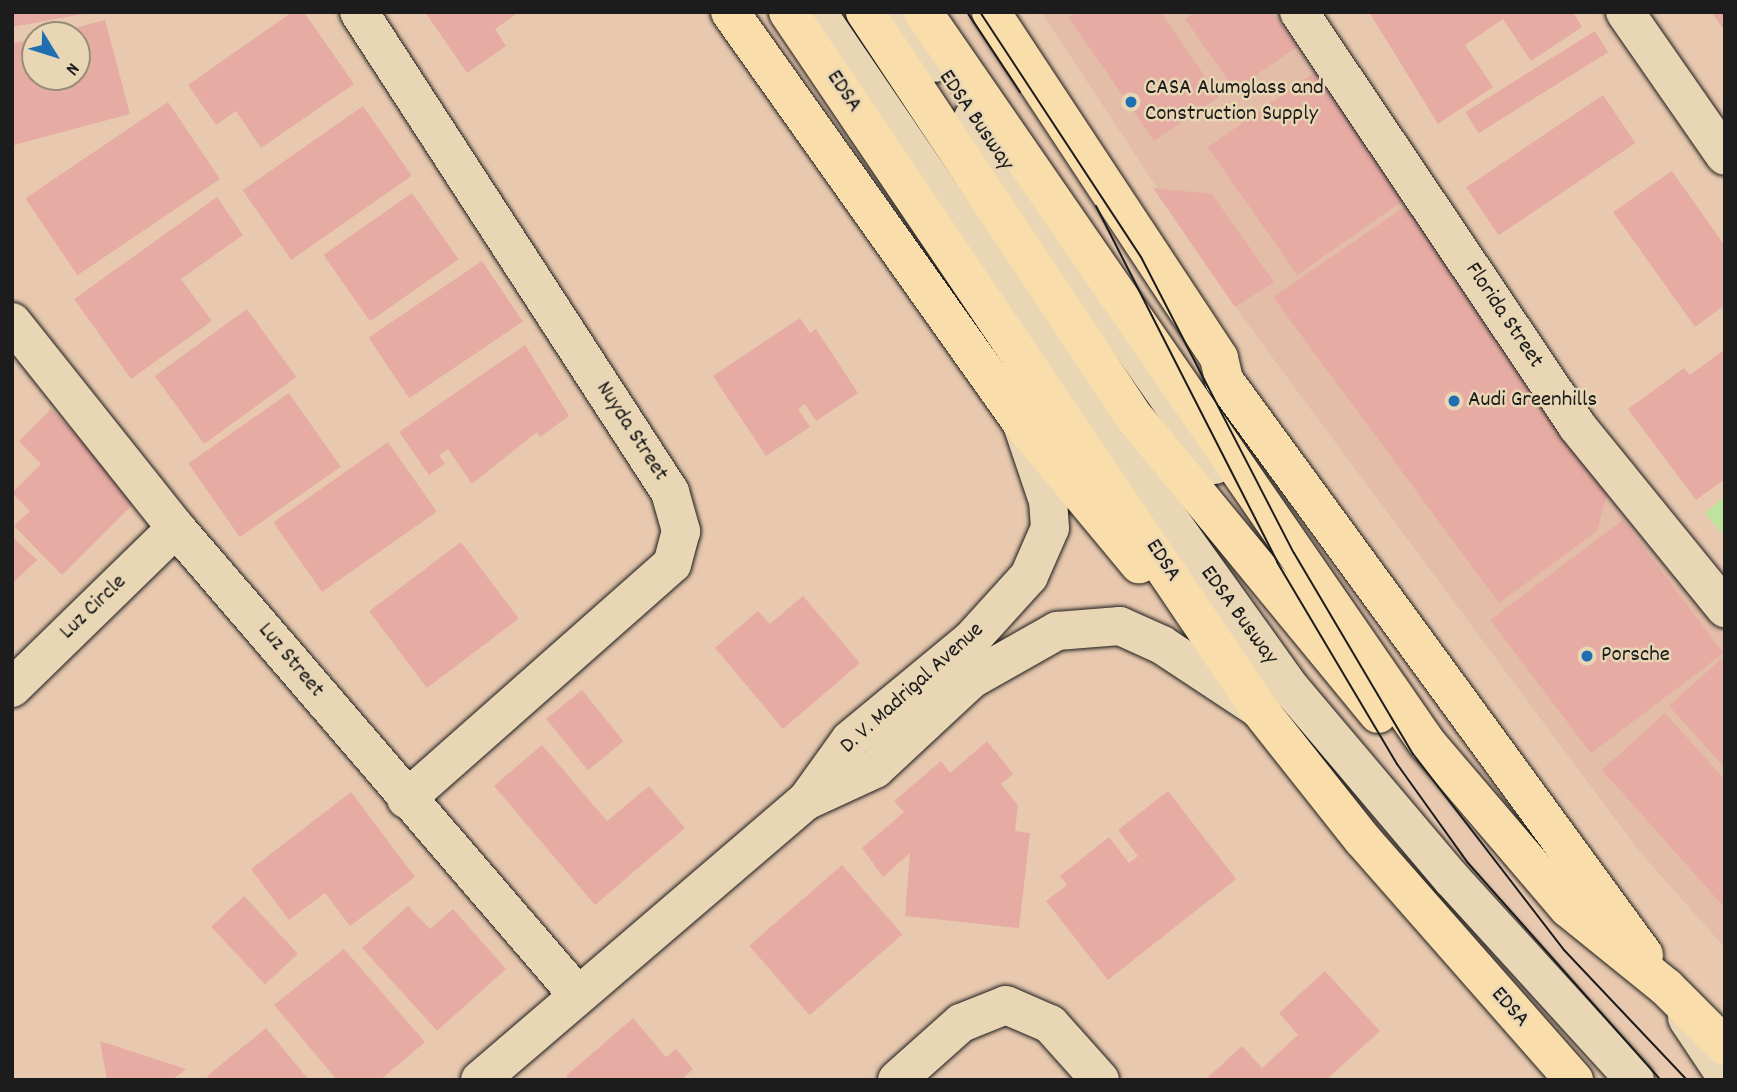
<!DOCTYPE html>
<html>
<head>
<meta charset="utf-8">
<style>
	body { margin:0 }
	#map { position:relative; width:1737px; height:1092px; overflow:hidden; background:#e8c9af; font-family:Dekko,sans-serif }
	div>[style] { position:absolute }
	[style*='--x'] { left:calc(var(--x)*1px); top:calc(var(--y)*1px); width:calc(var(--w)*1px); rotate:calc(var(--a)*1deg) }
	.built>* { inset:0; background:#e3bda8 }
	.green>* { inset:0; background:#bde39e }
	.building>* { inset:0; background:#e6aca3; transform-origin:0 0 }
	.roads { filter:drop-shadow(0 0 2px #1c1c1c) drop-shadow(0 0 2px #1c1c1c) }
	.minor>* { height:38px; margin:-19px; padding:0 19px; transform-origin:19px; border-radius:19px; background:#e9d6b4 }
	.highway>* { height:38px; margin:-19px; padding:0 19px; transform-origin:19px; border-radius:19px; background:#f9ddab }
	.tram>* { height:2px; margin:-1px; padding:0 1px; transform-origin:1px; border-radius:1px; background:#1c1c1c }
	.dots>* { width:19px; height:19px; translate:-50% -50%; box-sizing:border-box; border:4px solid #e9d6b4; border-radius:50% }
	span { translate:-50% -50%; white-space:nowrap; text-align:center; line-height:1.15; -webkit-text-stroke:5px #e9d6b4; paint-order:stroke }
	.poi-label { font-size:23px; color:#1c1c1c }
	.left { translate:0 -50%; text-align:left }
	.street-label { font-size:23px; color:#1c1c1c }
	.frame { position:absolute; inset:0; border:14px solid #1c1c1c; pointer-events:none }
	.north { position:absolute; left:21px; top:21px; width:70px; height:70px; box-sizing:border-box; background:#e9d6b4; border:2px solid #978c77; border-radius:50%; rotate:128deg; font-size:19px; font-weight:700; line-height:28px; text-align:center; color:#1c1c1c }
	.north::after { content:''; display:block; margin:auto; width:24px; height:32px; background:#1f6fb2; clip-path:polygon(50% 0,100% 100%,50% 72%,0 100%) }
</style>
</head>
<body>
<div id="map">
	<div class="built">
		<i style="clip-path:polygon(1041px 12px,1289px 12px,1647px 535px,1725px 627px,1725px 948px,1639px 851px,1243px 318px)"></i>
	</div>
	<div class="green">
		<i style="clip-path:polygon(1725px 496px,1725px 537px,1705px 513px)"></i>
	</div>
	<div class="building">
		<i style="clip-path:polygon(12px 12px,83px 12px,83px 14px,12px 27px)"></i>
		<i style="clip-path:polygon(292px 12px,304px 12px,354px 84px,261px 148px,236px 111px,216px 125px,188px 85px)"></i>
		<i style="clip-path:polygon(425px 12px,519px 12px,495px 29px,506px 46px,467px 73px)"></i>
		<i style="clip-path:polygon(1077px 12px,1161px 12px,1219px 97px,1154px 141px,1069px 18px)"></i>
		<i style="clip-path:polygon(1195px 12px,1272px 12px,1297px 47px,1235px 90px,1185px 19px)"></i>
		<i style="clip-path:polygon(1369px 12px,1573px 12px,1582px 27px,1531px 61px,1503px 19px,1465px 45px,1493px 87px,1438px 124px)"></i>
		<i style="clip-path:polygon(1711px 12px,1725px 12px,1725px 31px)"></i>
		<i style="clip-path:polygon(105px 20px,130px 114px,14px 145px,12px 44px,35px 38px,35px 77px,77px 77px,77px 35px,51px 34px)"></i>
		<i style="left:1595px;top:31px;width:25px;height:153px;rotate:58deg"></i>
		<i style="left:1315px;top:72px;width:156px;height:131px;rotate:55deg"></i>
		<i style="left:1603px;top:95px;width:58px;height:165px;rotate:56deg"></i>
		<i style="left:168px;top:102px;width:93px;height:172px;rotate:56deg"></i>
		<i style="left:363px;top:106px;width:85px;height:147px;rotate:55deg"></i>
		<i style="clip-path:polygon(1672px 171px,1725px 246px,1725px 305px,1695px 327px,1613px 212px)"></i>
		<i style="clip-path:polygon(1153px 188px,1212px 194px,1274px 282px,1235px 307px)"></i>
		<i style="left:412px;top:193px;width:81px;height:108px;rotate:55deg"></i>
		<i style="clip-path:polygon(217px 197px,243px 235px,181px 279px,212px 321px,131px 379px,74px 299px)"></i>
		<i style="clip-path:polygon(1416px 199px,1608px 490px,1597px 531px,1499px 603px,1273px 297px)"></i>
		<i style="left:482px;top:261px;width:73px;height:137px;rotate:56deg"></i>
		<i style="left:247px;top:309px;width:84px;height:114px;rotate:54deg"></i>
		<i style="clip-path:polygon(800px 318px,810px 333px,816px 329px,858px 393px,816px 421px,805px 404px,798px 409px,810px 427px,766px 456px,713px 376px)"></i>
		<i style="clip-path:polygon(525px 345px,569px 416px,540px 437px,537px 432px,472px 484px,448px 449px,439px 455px,445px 464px,429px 475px,399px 432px)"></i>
		<i style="clip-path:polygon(1725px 349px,1725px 479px,1696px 500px,1628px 409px,1684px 368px,1690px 375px)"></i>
		<i style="left:289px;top:393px;width:90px;height:123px;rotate:55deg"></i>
		<i style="clip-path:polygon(51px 409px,139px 498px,62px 575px,14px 526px,30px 511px,12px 493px,41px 464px,19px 441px)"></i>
		<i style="left:388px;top:442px;width:85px;height:140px;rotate:55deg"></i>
		<i style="left:1623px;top:520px;width:167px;height:166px;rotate:53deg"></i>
		<i style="clip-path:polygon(12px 536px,37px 560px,12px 584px)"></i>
		<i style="left:461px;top:542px;width:96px;height:115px;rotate:53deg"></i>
		<i style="clip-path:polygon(803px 596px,860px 663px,783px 729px,715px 648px,758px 611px,770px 624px)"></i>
		<i style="clip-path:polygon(1721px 659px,1725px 662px,1725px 768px,1669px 706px)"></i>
		<i style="left:582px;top:690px;width:66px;height:46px;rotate:51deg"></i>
		<i style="clip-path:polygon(1665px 713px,1725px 780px,1725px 908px,1602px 770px)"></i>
		<i style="clip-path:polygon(987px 741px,1013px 774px,1001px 784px,1018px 805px,1015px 831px,1030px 833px,1019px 928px,905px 916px,910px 853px,883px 877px,862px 848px,904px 812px,894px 801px,941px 761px,950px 773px)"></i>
		<i style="clip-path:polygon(542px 745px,607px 821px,649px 786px,685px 828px,595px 905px,494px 786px)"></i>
		<i style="clip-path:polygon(1168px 791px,1236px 879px,1108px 980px,1046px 901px,1067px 885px,1060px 876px,1109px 837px,1129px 863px,1138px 856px,1118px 830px)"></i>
		<i style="clip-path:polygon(351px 792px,415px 877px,350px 926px,325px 893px,289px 920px,251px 869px)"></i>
		<i style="left:842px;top:865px;width:92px;height:123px;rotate:49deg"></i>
		<i style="left:244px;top:896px;width:79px;height:45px;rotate:47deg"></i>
		<i style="clip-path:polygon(408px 906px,430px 929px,453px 909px,506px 969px,437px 1031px,362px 948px)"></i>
		<i style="clip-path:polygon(344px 949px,425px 1042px,380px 1080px,337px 1080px,274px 1005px)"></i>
		<i style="clip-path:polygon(1325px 971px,1380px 1031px,1326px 1080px,1205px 1080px,1242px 1046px,1262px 1068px,1298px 1035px,1279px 1013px)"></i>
		<i style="clip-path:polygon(633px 1018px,666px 1057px,676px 1049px,693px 1069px,681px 1080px,570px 1080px,566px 1076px)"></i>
		<i style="clip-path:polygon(266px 1028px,309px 1080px,210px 1080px,207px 1076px)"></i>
		<i style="clip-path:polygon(100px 1041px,186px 1069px,172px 1080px,107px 1080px)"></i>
	</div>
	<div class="roads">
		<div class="minor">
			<i style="--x:359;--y:12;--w:572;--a:57.06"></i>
			<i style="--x:670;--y:492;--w:41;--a:74.2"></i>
			<i style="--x:681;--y:531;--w:34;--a:105"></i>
			<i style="--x:672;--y:564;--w:355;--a:138.5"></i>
			<i style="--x:817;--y:12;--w:342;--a:55.8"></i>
			<i style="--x:1009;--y:295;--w:487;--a:54.4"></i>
			<i style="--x:1293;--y:691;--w:246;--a:49.8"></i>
			<i style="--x:1452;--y:879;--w:272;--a:47.7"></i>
			<i style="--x:901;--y:12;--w:61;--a:56.3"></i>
			<i style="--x:1299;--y:12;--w:499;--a:56.1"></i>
			<i style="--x:1577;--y:426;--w:235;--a:50.9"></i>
			<i style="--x:1625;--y:12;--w:175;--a:55.2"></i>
			<i style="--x:973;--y:118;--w:423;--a:55.1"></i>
			<i style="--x:12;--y:322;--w:263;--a:51.5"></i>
			<i style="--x:176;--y:528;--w:613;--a:49.3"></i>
			<i style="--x:12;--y:688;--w:229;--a:-44.3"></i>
			<i style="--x:808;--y:800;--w:74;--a:-24.8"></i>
			<i style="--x:875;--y:769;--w:132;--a:-42.9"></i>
			<i style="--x:972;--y:679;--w:98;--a:-29.5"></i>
			<i style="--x:1057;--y:631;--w:63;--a:-4.5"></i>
			<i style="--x:1120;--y:626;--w:46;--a:24.3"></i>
			<i style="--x:1162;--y:645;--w:116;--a:33.4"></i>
			<i style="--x:1687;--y:1018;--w:69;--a:56.3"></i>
			<i style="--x:480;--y:1080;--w:429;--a:-40.6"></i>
			<i style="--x:806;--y:801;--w:75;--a:-54.2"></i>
			<i style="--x:850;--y:740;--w:157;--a:-39.6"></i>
			<i style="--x:971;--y:640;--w:86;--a:-47.8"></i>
			<i style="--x:1029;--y:576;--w:52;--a:-66.4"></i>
			<i style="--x:1050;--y:528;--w:27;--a:-94"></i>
			<i style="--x:1048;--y:501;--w:81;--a:-108.7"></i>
			<i style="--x:897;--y:1080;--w:86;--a:-41.7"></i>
			<i style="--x:961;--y:1023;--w:48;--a:-21.8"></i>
			<i style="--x:1006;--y:1005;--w:48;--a:23.4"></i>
			<i style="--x:1050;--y:1024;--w:75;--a:48.2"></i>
		</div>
		<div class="highway">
			<i style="--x:730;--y:12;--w:503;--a:54.63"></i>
			<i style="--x:1021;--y:422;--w:185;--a:50.3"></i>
			<i style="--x:788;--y:12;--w:841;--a:55.95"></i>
			<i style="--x:1259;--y:709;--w:167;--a:51.6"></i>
			<i style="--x:1363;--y:840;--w:320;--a:48.7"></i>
			<i style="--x:865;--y:12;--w:488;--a:56.4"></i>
			<i style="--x:1135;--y:418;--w:383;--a:50.6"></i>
			<i style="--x:923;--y:12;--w:888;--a:55.42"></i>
			<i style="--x:1427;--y:743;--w:217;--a:49.5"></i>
			<i style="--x:1568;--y:908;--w:126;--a:38.9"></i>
			<i style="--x:1666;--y:987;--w:83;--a:45"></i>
			<i style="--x:991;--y:12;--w:414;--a:56.6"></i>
			<i style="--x:1219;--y:358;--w:23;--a:77"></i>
			<i style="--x:1224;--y:380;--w:712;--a:53.85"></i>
		</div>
	</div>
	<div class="tram">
		<i style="--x:967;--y:12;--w:96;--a:56.5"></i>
		<i style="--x:980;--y:12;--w:293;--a:56.7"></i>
		<i style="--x:1141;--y:257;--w:333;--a:62.7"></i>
		<i style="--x:1294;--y:553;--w:234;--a:59.4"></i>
		<i style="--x:1413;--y:754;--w:247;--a:52.4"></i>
		<i style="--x:1564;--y:950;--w:179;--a:46.6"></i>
		<i style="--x:1096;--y:206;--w:399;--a:63"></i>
		<i style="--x:1277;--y:562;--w:235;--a:59.3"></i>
		<i style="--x:1397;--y:764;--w:122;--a:54.4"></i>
		<i style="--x:1468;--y:863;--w:290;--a:48.4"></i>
	</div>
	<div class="dots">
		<i style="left:1131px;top:102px;background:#1f6fb2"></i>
		<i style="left:1454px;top:401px;background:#1f6fb2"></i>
		<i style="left:1587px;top:656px;background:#1f6fb2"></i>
	</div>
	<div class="poi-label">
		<span class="left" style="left:1145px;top:102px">CASA Alumglass and<br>Construction Supply</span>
		<span class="left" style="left:1468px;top:401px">Audi Greenhills</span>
		<span class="left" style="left:1601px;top:656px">Porsche</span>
	</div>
	<div class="street-label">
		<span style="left:843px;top:92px;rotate:56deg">EDSA</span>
		<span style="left:975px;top:121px;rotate:56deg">EDSA Busway</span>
		<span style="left:1503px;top:316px;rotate:56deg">Florida Street</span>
		<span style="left:631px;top:432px;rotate:57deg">Nuyda Street</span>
		<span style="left:1162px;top:561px;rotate:57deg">EDSA</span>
		<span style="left:94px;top:608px;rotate:-44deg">Luz Circle</span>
		<span style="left:1238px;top:616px;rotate:54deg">EDSA Busway</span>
		<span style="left:290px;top:661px;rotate:50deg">Luz Street</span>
		<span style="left:913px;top:689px;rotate:-42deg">D. V. Madrigal Avenue</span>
		<span style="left:1509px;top:1008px;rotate:48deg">EDSA</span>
	</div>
	<div class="frame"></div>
	<div class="north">N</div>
</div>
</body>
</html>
